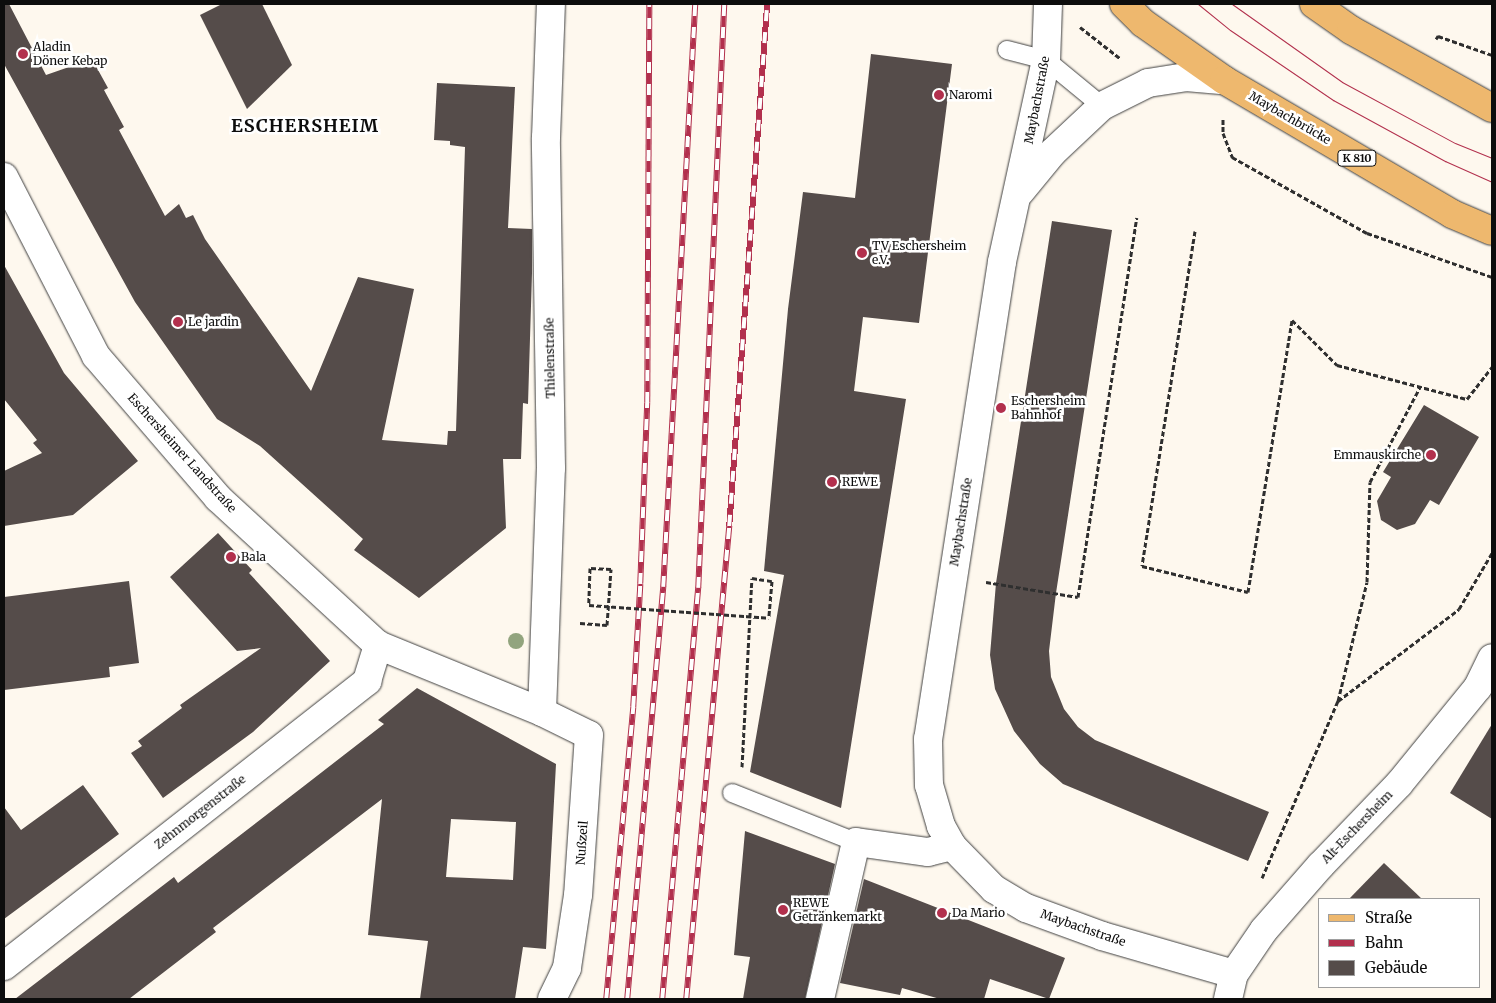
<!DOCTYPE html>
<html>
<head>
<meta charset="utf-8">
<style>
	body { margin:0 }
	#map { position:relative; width:1496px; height:1003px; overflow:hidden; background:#fef8ee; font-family:Merriweather,serif }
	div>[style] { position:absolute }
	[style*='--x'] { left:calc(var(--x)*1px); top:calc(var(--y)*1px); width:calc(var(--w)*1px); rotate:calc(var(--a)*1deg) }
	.building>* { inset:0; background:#554c4a }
	.path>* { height:3px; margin-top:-1.5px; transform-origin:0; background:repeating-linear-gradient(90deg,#2f2f2f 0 5px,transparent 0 7.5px) }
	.roads { filter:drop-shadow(0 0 1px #404040) drop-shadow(0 0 1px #404040) }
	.service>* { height:18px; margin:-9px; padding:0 9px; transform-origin:9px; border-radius:9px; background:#fff }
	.minor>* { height:28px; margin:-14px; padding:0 14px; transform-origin:14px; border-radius:14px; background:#fff }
	.tertiary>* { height:28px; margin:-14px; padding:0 14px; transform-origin:14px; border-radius:14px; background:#fff }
	.primary>* { height:28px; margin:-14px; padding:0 14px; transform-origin:14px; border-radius:14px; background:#eeb86e }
	.tram>* { height:1px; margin:-0.5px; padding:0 0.5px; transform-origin:0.5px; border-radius:0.5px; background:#b2304d }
	.rail>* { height:5.5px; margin-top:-2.75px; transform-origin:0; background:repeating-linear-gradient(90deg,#fff 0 11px,#b2304d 0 22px); box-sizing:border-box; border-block:1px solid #b2304d }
	.path-bridge>* { height:3px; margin-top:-1.5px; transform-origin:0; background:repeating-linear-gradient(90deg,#2f2f2f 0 5px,transparent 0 7.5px) }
	.trees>* { width:16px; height:16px; margin:-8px; border-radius:50%; background:#92a47e }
	.dots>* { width:14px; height:14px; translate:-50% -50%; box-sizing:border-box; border:2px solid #fff; border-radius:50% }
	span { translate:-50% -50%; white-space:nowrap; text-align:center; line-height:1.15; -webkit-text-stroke:5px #fff; paint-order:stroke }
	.shield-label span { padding:1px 4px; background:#fff; border:1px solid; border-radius:4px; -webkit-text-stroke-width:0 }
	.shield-label { font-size:11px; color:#0d0d0d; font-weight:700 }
	.poi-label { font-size:12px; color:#0d0d0d }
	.left { translate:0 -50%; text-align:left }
	.right { translate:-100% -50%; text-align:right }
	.street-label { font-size:12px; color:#0d0d0d }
	.district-label { font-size:18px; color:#0d0d0d; font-weight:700; letter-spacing:1px }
	.frame { position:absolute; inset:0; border:5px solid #0d0d0d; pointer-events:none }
	.legend { position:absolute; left:1318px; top:898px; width:162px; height:90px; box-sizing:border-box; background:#fff; border:1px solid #9e9e9e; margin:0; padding:6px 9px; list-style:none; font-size:15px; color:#0d0d0d }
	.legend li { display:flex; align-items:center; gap:10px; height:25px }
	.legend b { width:25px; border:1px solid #9e9e9e }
</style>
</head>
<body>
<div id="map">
	<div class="building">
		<i style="clip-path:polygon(4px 4px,9px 4px,46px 75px,92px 59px,108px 88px,104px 90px,124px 127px,119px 130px,165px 216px,179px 204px,186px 218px,193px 215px,205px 239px,311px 391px,358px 277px,414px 289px,382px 440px,447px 445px,448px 431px,456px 431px,465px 147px,450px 145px,450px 141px,434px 140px,437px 83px,515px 87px,508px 228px,532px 229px,532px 273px,528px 404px,523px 403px,521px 459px,503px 459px,506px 528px,419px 598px,354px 550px,363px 539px,260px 446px,217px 419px,135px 302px,4px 64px)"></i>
		<i style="clip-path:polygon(222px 4px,262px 4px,292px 65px,247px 109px,200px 15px)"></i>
		<i style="clip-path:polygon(871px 54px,952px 64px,919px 323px,863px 317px,854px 391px,906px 399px,841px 808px,750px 772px,784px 575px,764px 571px,788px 309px,803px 192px,855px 198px)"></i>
		<i style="clip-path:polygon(1052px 221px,1112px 230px,1056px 593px,1049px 651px,1051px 677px,1064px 709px,1078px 727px,1095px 740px,1269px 812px,1248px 861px,1063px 784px,1040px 764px,1014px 731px,995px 689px,990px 655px,996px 583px)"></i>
		<i style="clip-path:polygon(4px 265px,64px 373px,138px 461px,73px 515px,4px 526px,4px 471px,42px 453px,33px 443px,37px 440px,4px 399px)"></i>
		<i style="clip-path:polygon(1424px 405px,1479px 437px,1439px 505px,1430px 500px,1415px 524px,1397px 530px,1381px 520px,1377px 501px,1391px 477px,1383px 472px)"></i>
		<i style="clip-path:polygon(218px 533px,252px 570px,249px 573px,330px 661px,253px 732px,163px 798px,131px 753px,142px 746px,138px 741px,182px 708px,180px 705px,261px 648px,237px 651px,170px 577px)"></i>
		<i style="clip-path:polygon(129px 581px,139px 663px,109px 667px,110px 677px,4px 690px,4px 597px)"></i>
		<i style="clip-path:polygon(evenodd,417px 688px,556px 764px,546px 949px,523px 947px,515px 999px,420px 999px,428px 941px,368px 935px,382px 799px,213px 928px,216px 932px,129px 999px,15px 999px,174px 877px,178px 883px,304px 786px,384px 724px,378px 720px,417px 688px,451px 819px,516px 822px,513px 880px,446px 877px,451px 819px)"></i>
		<i style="clip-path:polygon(1492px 724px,1492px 819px,1450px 793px)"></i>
		<i style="clip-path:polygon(83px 785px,119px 834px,4px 919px,4px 807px,21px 830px)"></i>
		<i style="clip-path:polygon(745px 831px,835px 864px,805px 999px,743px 999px,750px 957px,734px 955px)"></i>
		<i style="clip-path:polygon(1384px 863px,1422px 899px,1349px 899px)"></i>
		<i style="clip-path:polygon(864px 879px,1065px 958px,1049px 999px,990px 979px,984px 999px,940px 999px,902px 988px,900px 995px,840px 983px)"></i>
	</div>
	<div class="path">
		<i style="--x:1080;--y:27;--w:52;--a:38"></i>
		<i style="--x:1436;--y:39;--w:4;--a:-56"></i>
		<i style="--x:1438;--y:36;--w:57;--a:19.4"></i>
		<i style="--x:1223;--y:119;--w:14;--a:90"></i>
		<i style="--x:1223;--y:133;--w:26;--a:69"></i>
		<i style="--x:1232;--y:157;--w:155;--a:29.4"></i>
		<i style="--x:1367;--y:233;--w:133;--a:19.4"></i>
		<i style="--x:1195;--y:231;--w:339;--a:99"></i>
		<i style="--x:1142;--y:566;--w:109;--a:13.8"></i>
		<i style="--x:1248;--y:592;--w:276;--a:-80.8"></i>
		<i style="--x:1292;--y:320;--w:64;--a:45"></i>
		<i style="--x:1337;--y:365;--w:134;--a:14.7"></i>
		<i style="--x:1467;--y:399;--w:41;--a:-52"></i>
		<i style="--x:986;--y:582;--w:93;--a:9.3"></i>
		<i style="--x:1078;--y:597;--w:384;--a:-81.2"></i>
		<i style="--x:580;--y:623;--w:27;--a:4"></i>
		<i style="--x:607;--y:625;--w:56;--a:-85.9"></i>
		<i style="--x:611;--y:569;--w:21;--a:-177"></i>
		<i style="--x:590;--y:568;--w:37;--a:92"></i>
		<i style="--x:1338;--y:701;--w:152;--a:-37.2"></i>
		<i style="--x:1459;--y:609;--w:65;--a:-59.5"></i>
		<i style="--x:742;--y:767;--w:189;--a:-87"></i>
		<i style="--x:752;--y:578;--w:20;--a:9"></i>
		<i style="--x:772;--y:581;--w:37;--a:95"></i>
		<i style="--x:1262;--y:878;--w:193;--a:-66.8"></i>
		<i style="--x:1338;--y:701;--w:122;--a:-76.3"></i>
		<i style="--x:1367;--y:582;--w:100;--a:-88.3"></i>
		<i style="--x:1370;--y:482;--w:107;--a:-62.2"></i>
	</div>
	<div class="roads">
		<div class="service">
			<i style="--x:1007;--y:50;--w:40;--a:14.4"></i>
			<i style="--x:1046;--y:60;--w:72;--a:39.4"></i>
			<i style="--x:732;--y:793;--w:133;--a:21.6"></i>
		</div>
		<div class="minor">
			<i style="--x:4;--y:177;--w:201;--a:62.8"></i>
			<i style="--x:96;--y:356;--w:187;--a:49.3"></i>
			<i style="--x:218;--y:498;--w:217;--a:42.6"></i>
			<i style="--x:378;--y:645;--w:177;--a:22.2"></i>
			<i style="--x:542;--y:712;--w:52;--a:26.1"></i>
			<i style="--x:589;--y:735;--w:160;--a:93.9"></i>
			<i style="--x:578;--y:895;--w:74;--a:98.6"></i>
			<i style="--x:567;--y:968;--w:34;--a:116"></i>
			<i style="--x:542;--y:712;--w:244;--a:-87.9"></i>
			<i style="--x:551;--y:468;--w:330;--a:-90.9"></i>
			<i style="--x:546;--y:138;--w:134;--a:-87.9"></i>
			<i style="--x:4;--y:966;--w:462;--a:-38.1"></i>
			<i style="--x:367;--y:681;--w:38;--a:-73"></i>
			<i style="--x:820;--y:999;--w:161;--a:-77.1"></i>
			<i style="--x:856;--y:842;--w:73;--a:7.9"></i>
			<i style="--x:928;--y:852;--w:25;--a:-14"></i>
		</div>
		<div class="tertiary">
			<i style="--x:1048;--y:4;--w:56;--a:92"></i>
			<i style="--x:1046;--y:60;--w:207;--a:102.3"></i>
			<i style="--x:1002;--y:262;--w:483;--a:98.8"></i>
			<i style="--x:928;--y:739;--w:46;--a:88.8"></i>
			<i style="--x:929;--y:785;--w:43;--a:73.7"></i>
			<i style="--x:941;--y:826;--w:23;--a:61"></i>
			<i style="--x:952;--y:846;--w:60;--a:45.7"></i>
			<i style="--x:994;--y:889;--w:37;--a:31"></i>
			<i style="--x:1026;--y:908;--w:81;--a:20.2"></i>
			<i style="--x:1102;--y:936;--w:137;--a:16.1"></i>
			<i style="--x:1020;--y:192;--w:52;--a:-50.5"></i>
			<i style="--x:1053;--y:152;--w:67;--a:-43.2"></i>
			<i style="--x:1102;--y:106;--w:51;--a:-26.6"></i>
			<i style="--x:1148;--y:83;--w:38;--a:-9"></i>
			<i style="--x:1186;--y:77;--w:38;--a:5"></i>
			<i style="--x:1228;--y:999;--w:26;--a:-77"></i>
			<i style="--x:1234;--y:974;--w:53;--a:-55.7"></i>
			<i style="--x:1264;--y:930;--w:86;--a:-48.8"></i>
			<i style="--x:1321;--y:865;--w:112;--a:-46.1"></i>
			<i style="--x:1399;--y:784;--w:125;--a:-50.8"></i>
			<i style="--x:1478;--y:687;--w:32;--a:-64"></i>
		</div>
		<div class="primary">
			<i style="--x:1124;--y:4;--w:27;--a:45"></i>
			<i style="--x:1143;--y:23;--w:99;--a:35.1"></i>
			<i style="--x:1224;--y:80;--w:264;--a:30.4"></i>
			<i style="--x:1452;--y:214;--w:43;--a:23"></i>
			<i style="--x:1314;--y:4;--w:45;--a:35.1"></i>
			<i style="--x:1351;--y:30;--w:161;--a:29"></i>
		</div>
	</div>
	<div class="tram">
		<i style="--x:1198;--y:4;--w:41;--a:39.1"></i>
		<i style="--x:1230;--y:30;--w:125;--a:34.2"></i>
		<i style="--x:1333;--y:100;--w:128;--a:28.6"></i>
		<i style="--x:1445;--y:161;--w:51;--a:24.1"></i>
		<i style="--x:1232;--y:4;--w:135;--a:35.3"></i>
		<i style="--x:1342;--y:82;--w:128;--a:28.4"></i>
		<i style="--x:1455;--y:143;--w:40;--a:22"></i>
	</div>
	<div class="rail">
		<i style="--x:606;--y:999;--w:293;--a:-84.7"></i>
		<i style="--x:633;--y:707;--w:123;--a:-86.7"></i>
		<i style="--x:640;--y:584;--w:181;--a:-87.8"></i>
		<i style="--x:647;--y:403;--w:399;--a:-89.7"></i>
		<i style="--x:627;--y:999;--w:414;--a:-85"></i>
		<i style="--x:663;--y:587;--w:584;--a:-86.86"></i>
		<i style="--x:662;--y:999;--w:413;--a:-85"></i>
		<i style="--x:698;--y:588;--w:585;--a:-87.45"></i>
		<i style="--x:686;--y:999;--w:475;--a:-84.8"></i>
		<i style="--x:729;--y:526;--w:523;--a:-85.84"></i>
	</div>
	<div class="path-bridge">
		<i style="--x:589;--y:605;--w:180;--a:4.1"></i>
	</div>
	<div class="trees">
		<i style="left:516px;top:641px"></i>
	</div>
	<div class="dots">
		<i style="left:23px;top:54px;background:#b2304d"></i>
		<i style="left:939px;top:95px;background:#b2304d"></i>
		<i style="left:862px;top:253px;background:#b2304d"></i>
		<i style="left:178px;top:322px;background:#b2304d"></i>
		<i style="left:1001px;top:408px;background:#b2304d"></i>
		<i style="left:1431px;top:455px;background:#b2304d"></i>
		<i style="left:832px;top:482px;background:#b2304d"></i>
		<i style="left:231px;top:557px;background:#b2304d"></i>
		<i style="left:783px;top:910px;background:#b2304d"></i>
		<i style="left:942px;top:913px;background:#b2304d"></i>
	</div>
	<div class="shield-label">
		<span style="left:1357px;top:158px">K 810</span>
	</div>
	<div class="poi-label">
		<span class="left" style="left:33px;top:54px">Aladin<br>Döner Kebap</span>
		<span class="left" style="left:949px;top:95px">Naromi</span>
		<span class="left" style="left:872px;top:253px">TV Eschersheim<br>e.V.</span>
		<span class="left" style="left:188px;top:322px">Le jardin</span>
		<span class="left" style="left:1011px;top:408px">Eschersheim<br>Bahnhof</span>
		<span class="right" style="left:1421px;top:455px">Emmauskirche</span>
		<span class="left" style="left:842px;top:482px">REWE</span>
		<span class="left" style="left:241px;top:557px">Bala</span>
		<span class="left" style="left:793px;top:910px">REWE<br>Getränkemarkt</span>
		<span class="left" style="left:952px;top:913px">Da Mario</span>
	</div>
	<div class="street-label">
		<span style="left:1037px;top:100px;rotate:-79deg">Maybachstraße</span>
		<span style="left:1290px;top:118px;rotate:30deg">Maybachbrücke</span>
		<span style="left:550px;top:358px;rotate:-91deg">Thielenstraße</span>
		<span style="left:182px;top:453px;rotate:48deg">Eschersheimer Landstraße</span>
		<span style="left:961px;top:522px;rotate:-81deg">Maybachstraße</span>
		<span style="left:200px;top:812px;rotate:-38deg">Zehnmorgenstraße</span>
		<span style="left:1357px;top:827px;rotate:-46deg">Alt-Eschersheim</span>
		<span style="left:582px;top:843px;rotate:-86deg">Nußzeil</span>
		<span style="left:1083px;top:928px;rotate:19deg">Maybachstraße</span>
	</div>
	<div class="district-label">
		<span style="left:305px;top:126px">ESCHERSHEIM</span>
	</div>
	<div class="frame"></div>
	<ul class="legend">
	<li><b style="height:6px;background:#eeb86e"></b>Straße</li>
	<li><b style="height:6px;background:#b2304d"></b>Bahn</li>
	<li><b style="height:14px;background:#554c4a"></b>Gebäude</li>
	</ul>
</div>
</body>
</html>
